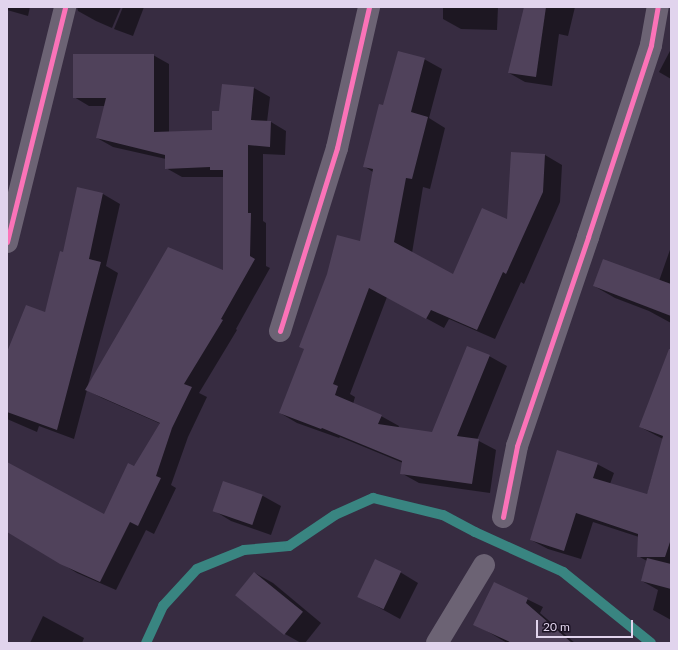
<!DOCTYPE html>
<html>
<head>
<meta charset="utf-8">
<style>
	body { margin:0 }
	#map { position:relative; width:678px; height:650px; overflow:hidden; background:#372c41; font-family:Lato,sans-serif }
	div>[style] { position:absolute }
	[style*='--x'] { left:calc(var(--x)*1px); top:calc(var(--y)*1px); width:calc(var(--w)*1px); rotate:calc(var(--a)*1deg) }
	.shadow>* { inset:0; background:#0007 }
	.stream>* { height:10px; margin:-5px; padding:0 5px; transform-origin:5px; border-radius:5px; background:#398581 }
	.building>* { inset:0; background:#50425b; transform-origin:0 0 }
	.street>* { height:22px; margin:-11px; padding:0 11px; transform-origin:11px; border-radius:11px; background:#6c6374 }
	.cycleway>* { height:5px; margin:-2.5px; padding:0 2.5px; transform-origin:2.5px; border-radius:2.5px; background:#fb73b8 }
	span { translate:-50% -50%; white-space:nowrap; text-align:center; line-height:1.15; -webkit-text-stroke:3.5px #1b1223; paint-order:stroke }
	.frame { position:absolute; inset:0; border:8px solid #e1d4ed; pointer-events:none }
	.scale { position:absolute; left:536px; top:620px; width:97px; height:18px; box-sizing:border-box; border:2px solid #e1d4ed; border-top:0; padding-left:5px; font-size:12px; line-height:14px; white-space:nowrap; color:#e1d4ed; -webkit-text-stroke:3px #1b1223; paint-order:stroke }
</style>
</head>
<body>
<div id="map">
	<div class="shadow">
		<i style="clip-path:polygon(7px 7px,30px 7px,28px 16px,7px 10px)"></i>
		<i style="clip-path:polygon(77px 7px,121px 7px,112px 28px,96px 21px,78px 11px)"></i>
		<i style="clip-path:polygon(123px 7px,144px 7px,133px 36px,114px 29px)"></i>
		<i style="clip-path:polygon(443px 7px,498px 7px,497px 30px,461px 29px,443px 19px)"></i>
		<i style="clip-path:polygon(525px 7px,575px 7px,568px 36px,559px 34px,552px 86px,525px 82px,509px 73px)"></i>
		<i style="clip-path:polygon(671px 49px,671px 79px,659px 72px)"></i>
		<i style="clip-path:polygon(153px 55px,169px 64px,169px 132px,213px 131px,220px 112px,223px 85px,254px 88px,270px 97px,267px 122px,271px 122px,286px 131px,285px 155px,263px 154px,263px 221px,266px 223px,266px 266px,270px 268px,236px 329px,237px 330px,199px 393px,207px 397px,188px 437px,171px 485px,176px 488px,154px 534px,146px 530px,116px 590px,77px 573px,7px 531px,7px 463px,104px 515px,161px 424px,102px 398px,87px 390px,74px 439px,39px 426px,37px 432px,7px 419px,7px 372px,45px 313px,64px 253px,78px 188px,103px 194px,120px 204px,106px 266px,118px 273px,88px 385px,224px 271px,224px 177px,182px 177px,166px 168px,166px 159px,113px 147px,97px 138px,105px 106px,89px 106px,74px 97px)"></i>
		<i style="clip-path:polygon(424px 59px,442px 69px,429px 118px,445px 128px,430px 189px,423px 187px,412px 253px,453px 276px,508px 220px,545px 155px,562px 165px,560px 202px,524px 284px,521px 282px,495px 339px,449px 319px,444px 328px,387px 297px,350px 394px,355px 397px,353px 404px,381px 416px,399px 426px,398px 428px,433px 433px,489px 356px,507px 366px,477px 440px,496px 450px,490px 493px,419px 483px,401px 473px,403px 463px,340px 437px,339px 438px,297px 423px,280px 413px,361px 242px,373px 172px,365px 167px,384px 107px)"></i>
		<i style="clip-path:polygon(671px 247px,671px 323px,649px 311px,615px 298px,594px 286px,659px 281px)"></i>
		<i style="clip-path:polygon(671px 372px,671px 620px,653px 610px,658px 590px,642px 581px,647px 561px,638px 556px,639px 537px,593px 522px,581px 559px,548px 549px,531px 540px,597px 464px,614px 473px,610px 484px,647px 495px,663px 439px,640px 427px)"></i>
		<i style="clip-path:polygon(263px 496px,281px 506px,271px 535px,231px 521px,213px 510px)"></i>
		<i style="clip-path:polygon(400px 572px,418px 583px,400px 619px,358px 596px)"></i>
		<i style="clip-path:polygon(255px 573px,273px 583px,321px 623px,305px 643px,301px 643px,285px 634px)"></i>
		<i style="clip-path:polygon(494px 583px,543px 607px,540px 613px,575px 643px,507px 643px,475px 624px)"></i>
		<i style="clip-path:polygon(43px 616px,84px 638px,82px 643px,30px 643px)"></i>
	</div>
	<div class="stream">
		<i style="--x:146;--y:643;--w:41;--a:-65.3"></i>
		<i style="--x:163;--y:606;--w:50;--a:-47.4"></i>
		<i style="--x:197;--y:569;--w:51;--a:-22"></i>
		<i style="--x:244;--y:550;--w:45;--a:-5.1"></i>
		<i style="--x:289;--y:546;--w:55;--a:-34"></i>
		<i style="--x:335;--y:515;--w:42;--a:-24.1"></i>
		<i style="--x:373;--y:498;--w:72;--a:13.7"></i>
		<i style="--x:443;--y:515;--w:36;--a:28"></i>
		<i style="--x:475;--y:532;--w:97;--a:24.4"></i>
		<i style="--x:563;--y:572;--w:113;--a:38.9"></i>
	</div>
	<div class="building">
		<i style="clip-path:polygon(524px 7px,546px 7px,536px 77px,508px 73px)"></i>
		<i style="clip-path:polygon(398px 51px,425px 58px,411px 112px,428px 117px,412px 179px,406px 178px,394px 242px,453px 274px,482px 208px,507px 219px,511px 152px,545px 154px,543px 192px,506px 274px,503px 272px,477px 330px,431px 310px,426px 319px,369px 288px,333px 384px,338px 386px,335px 395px,382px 415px,378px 424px,432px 432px,467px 346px,490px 355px,457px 436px,479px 439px,472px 484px,400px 474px,402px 461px,322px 428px,321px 429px,279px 413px,304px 349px,299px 347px,327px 274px,337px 235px,360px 241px,373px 169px,363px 167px,379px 104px,383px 105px)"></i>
		<i style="clip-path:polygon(73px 54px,154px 54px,154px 132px,212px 130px,212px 111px,219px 111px,222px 84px,254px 87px,251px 120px,271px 121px,270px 147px,248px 145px,248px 213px,251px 213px,250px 256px,255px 259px,221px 319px,223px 320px,184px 384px,192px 387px,172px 428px,156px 476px,161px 478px,138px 526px,130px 522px,100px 582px,60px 564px,7px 532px,7px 462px,104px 514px,128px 463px,134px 466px,160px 423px,85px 390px,168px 247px,223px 270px,223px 170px,210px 170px,210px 167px,165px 169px,165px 155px,96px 138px,106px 98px,73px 98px)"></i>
		<i style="clip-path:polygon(77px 187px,103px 193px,89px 259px,101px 262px,57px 430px,7px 412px,7px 352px,26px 305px,45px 312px,60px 251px,63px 252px)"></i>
		<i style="clip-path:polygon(603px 259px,671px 284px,671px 316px,593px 286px)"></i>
		<i style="clip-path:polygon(669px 349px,671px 349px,671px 539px,665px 557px,637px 557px,638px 534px,576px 513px,564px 551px,530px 540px,557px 450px,598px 463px,593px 478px,647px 494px,663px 436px,639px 427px)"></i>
		<i style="left:223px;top:481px;width:42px;height:32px;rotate:19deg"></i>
		<i style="clip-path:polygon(647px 558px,671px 564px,671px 589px,641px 581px)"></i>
		<i style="left:375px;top:559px;width:29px;height:42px;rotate:25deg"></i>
		<i style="left:254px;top:572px;width:63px;height:30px;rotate:39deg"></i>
		<i style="clip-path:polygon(494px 582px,528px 598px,526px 603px,572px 643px,512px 643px,473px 625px)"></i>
	</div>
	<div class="street">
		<i style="--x:7;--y:242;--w:242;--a:-76.1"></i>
		<i style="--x:280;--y:331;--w:192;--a:-72.7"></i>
		<i style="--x:337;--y:148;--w:145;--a:-77.2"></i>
		<i style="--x:503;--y:517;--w:72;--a:-78.8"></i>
		<i style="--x:517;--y:446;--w:221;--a:-71.2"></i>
		<i style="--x:588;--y:237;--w:202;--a:-71.8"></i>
		<i style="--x:651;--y:45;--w:39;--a:-80"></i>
		<i style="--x:437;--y:643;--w:91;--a:-58.9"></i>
	</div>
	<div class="cycleway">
		<i style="--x:7;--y:242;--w:242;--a:-76.1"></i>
		<i style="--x:280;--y:331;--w:192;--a:-72.7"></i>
		<i style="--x:337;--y:148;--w:145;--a:-77.2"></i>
		<i style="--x:503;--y:517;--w:72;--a:-78.8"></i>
		<i style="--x:517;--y:446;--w:221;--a:-71.2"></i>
		<i style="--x:588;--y:237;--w:202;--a:-71.8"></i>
		<i style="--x:651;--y:45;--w:39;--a:-80"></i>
	</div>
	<div class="frame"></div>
	<div class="scale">20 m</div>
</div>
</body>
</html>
